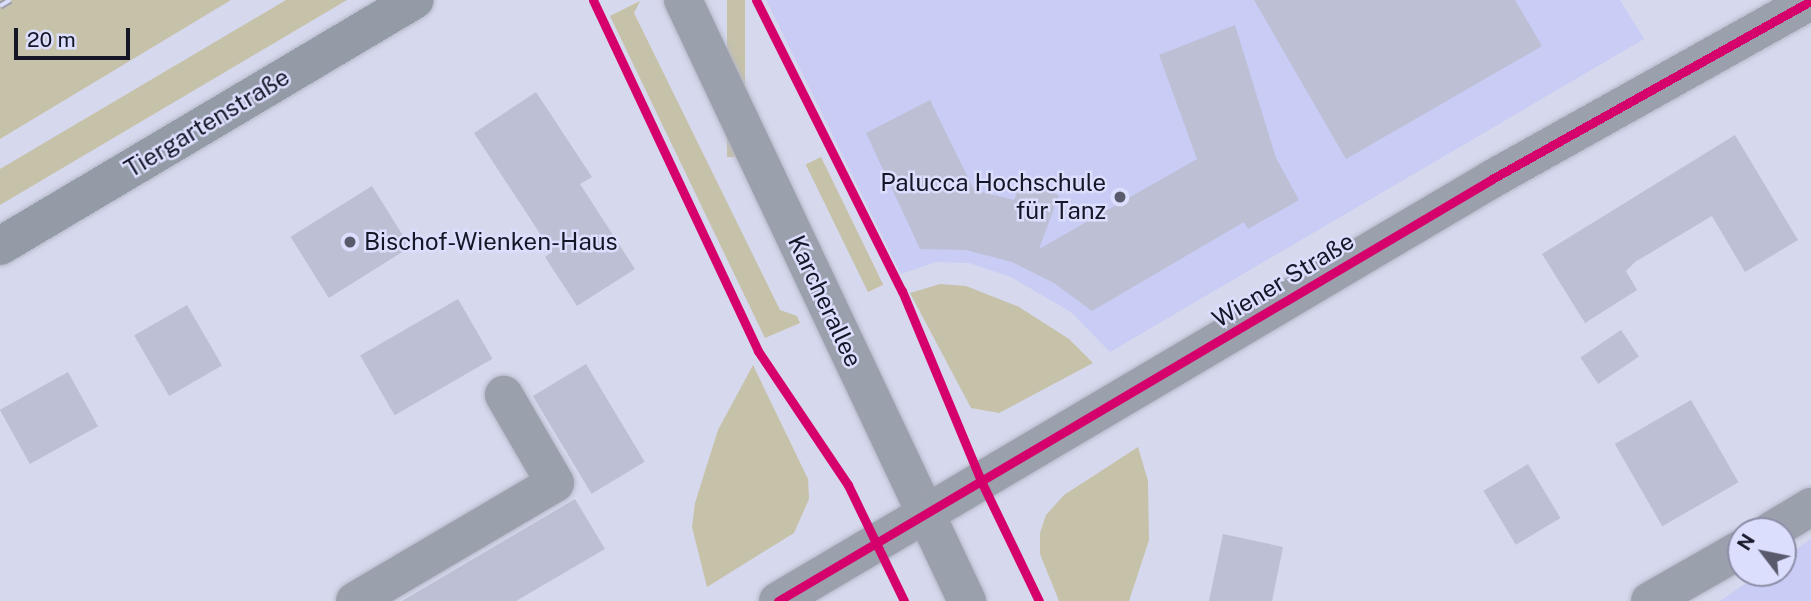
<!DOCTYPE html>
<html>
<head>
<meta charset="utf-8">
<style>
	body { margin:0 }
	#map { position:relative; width:1811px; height:601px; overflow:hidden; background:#d6d8ed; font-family:"Public Sans",sans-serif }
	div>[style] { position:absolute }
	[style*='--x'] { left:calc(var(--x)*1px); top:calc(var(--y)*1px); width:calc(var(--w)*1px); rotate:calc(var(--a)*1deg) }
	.built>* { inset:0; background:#c9ccf4 }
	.green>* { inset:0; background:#c6c1a9; transform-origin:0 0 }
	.building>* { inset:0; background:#bdbfd4; transform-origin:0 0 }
	.roads { filter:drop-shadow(0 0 2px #b5b7c8) drop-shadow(0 0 2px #b5b7c8) }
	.minor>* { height:38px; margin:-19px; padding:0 19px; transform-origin:19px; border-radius:19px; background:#9ba1ac }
	.major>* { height:38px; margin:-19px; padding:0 19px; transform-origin:19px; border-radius:19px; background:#939ba6 }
	.rail>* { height:8px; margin-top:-4px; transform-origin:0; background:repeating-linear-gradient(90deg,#dbdefc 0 16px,#9da1ad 0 32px); box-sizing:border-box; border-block:2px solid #9da1ad }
	.cycleway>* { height:9px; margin:-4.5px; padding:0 4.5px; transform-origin:4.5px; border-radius:4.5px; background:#d6006c }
	.dots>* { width:19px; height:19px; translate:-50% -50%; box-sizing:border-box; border:4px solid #dbdefc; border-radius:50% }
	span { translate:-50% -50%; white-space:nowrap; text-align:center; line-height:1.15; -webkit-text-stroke:5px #dbdefc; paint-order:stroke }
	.street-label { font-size:24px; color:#151627 }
	.poi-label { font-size:24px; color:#151627 }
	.right { translate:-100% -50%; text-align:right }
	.left { translate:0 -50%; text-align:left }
	.north { position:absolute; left:1727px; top:517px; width:70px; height:70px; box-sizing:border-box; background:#dbdefc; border:2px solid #8c8ea7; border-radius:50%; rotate:302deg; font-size:19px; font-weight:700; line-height:28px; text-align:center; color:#151627 }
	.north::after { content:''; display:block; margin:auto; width:24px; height:32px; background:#595a6c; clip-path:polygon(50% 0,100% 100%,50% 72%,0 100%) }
	.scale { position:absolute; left:14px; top:28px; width:116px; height:32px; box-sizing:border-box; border:4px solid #151627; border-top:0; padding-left:9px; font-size:21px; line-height:24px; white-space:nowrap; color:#151627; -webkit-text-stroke:5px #dbdefc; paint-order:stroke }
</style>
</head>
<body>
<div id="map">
	<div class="built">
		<i style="clip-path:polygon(766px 0,1620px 0,1644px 39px,1110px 352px,1071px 312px,1011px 277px,969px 263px,936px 262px,901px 274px)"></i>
		<i style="clip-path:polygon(1811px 539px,1811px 601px,1720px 601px,1761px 573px,1783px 573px,1783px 558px)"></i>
	</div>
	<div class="green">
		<i style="clip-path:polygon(0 0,231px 0,0 139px)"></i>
		<i style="clip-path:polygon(286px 0,347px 0,0 205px,0 169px)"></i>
		<i style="left:727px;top:0;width:18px;height:157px"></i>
		<i style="clip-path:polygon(640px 1px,634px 13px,780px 310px,797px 316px,800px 323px,765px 338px,610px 16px)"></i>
		<i style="left:821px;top:157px;width:142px;height:17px;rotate:64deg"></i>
		<i style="clip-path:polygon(940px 284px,966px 286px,1019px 307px,1069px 339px,1093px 363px,999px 413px,971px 408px,910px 293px)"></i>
		<i style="clip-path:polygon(753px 365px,808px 479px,809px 499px,794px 533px,707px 587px,692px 527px,695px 503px,718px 430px)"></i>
		<i style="clip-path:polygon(1138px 447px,1148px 481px,1149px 540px,1129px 601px,1059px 601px,1040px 554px,1040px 533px,1046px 515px,1064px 495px)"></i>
	</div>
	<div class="building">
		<i style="clip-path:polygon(1254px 0,1515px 0,1542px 46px,1346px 159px)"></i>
		<i style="clip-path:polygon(1235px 25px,1276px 158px,1299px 200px,1248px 229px,1244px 222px,1092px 311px,1054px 283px,1012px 262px,966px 250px,920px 249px,866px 133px,930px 100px,974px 190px,1014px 200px,1021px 183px,1059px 195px,1039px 249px,1197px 159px,1159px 55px)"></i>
		<i style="clip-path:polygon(536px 92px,592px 177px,580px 184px,635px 269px,577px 306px,545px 257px,552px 252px,474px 133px)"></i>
		<i style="clip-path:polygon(1735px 135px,1798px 240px,1745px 272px,1712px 216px,1635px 262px,1626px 271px,1637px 290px,1585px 323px,1542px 254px)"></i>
		<i style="left:372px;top:186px;width:72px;height:96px;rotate:58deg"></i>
		<i style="left:458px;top:299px;width:69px;height:113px;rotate:60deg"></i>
		<i style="left:187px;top:305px;width:70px;height:61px;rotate:60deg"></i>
		<i style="left:1621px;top:330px;width:32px;height:49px;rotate:56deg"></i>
		<i style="left:586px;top:364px;width:114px;height:62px;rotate:59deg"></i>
		<i style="left:68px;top:372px;width:62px;height:78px;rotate:61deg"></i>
		<i style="left:1691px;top:400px;width:95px;height:88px;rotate:60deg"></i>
		<i style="left:1528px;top:464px;width:63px;height:52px;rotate:59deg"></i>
		<i style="clip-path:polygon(575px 499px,605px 549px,516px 601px,402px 601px)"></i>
		<i style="clip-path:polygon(1223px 534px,1283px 547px,1272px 601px,1209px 601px)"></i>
	</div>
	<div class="roads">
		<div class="minor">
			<i style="--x:683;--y:0;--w:665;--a:64.71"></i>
			<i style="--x:1771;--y:531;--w:47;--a:-31"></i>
			<i style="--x:355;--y:601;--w:232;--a:-30.5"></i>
			<i style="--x:555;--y:483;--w:102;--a:-120.1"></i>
			<i style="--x:778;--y:601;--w:829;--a:-30.58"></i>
			<i style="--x:1492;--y:179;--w:365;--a:-29.2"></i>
			<i style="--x:1650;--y:601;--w:105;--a:-29.7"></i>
		</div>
		<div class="major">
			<i style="--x:0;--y:246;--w:482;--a:-30.7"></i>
		</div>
	</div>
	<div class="rail">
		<i style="--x:0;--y:6;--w:12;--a:-31"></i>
	</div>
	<div class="cycleway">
		<i style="--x:593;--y:0;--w:388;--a:64.8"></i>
		<i style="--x:758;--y:351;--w:161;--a:56.1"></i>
		<i style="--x:848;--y:485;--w:129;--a:64.2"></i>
		<i style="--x:756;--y:0;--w:326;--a:63.4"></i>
		<i style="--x:902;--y:291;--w:206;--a:67.4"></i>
		<i style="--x:981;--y:481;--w:133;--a:64.2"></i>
		<i style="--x:778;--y:601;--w:829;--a:-30.58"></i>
		<i style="--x:1492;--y:179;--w:365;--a:-29.2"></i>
	</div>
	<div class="dots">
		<i style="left:1120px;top:197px;background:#595a6c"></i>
		<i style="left:350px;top:242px;background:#595a6c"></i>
	</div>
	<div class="street-label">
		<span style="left:207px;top:123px;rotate:-31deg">Tiergartenstraße</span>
		<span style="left:1283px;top:280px;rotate:-31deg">Wiener Straße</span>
		<span style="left:825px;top:301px;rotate:65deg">Karcherallee</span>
	</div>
	<div class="poi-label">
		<span class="right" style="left:1106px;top:197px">Palucca Hochschule<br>für Tanz</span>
		<span class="left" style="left:364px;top:242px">Bischof-Wienken-Haus</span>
	</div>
	<div class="north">N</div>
	<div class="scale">20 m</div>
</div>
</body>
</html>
